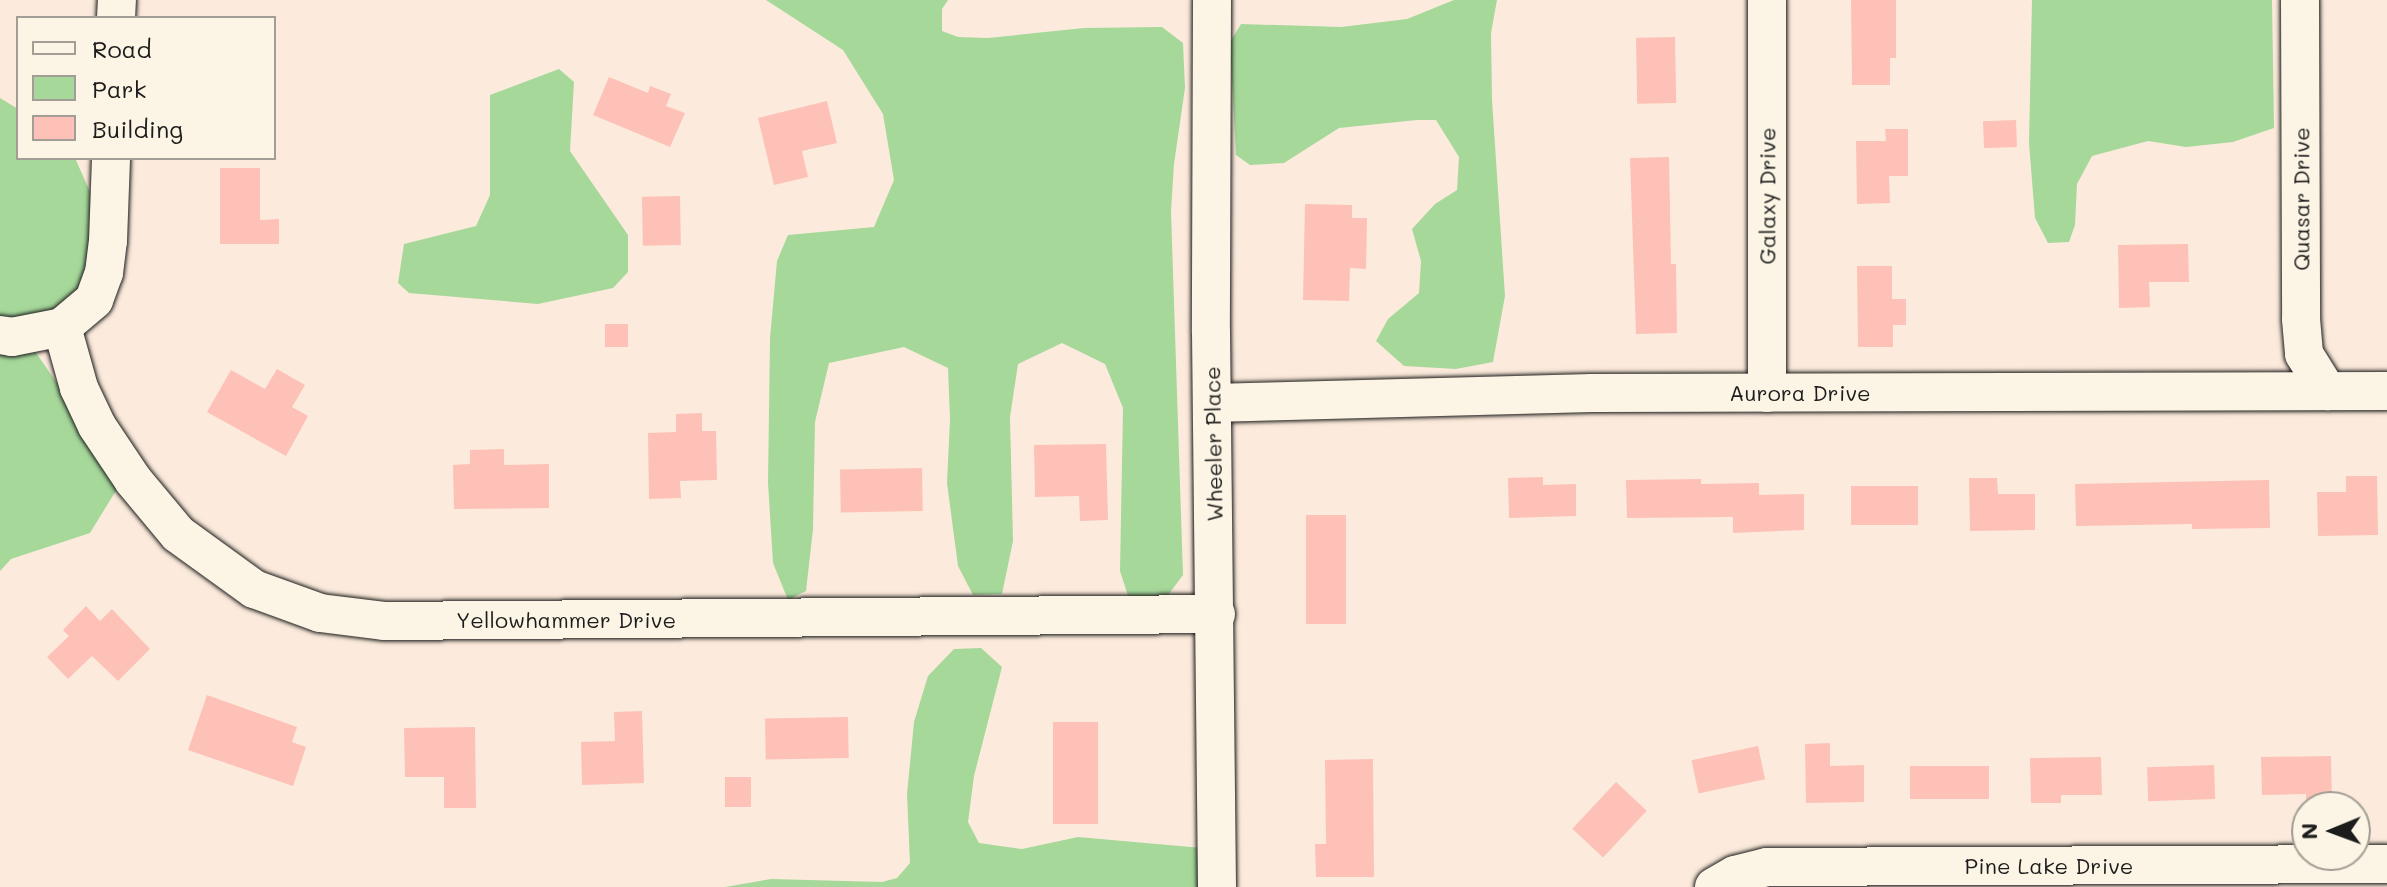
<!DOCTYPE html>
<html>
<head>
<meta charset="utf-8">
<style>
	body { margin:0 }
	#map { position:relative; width:2387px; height:887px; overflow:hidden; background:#fcebdc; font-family:Mali,sans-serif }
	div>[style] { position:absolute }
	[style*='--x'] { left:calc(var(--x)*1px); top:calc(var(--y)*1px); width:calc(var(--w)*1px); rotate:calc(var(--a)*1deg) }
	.green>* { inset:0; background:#a6d89a }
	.building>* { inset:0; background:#fdc1b7; transform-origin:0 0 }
	.roads { filter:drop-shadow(0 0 2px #1c1c1c) drop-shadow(0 0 2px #1c1c1c) }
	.minor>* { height:38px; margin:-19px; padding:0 19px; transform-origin:19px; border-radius:19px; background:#fcf5e5 }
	span { translate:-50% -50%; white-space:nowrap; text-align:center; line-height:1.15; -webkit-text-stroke:6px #fcf5e5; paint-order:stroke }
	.street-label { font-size:22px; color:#1c1c1c }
	.legend { position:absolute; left:16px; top:16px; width:260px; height:144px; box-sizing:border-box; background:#fcf5e5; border:2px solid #a29e95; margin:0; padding:10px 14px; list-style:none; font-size:24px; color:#1c1c1c }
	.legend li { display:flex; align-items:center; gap:16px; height:40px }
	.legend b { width:40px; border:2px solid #a29e95 }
	.north { position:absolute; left:2291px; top:791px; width:80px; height:80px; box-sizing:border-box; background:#fcf5e5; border:2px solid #a29e95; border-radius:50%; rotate:269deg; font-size:22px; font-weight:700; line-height:32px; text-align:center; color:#1c1c1c }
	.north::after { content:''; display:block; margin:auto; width:28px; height:36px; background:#1c1c1c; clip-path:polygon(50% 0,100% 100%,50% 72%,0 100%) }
</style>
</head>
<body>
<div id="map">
	<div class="green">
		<i style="clip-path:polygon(766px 0,948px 0,942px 9px,942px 31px,958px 37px,988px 38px,1084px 28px,1162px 27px,1183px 43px,1185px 88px,1174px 164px,1171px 211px,1183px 575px,1163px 602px,1130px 602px,1120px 571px,1123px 408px,1105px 364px,1062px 343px,1018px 364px,1010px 417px,1013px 541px,1002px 594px,973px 595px,958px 566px,947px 483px,950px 419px,948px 368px,904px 347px,829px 363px,815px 422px,813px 529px,806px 591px,788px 600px,773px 563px,768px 483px,770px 338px,777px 261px,788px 235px,874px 227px,894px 180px,883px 114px,843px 50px)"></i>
		<i style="clip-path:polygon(1454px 0,1497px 0,1491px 33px,1492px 100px,1505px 296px,1493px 362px,1456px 369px,1404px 366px,1376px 341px,1388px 319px,1419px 293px,1421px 261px,1412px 229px,1435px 204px,1457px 190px,1459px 157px,1436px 120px,1417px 120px,1339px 128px,1284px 163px,1250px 165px,1236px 155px,1230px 42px,1241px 24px,1341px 27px,1407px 19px)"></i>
		<i style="clip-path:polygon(2032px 0,2272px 0,2274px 128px,2233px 142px,2186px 147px,2148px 141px,2092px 156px,2077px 184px,2075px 225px,2069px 242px,2048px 243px,2035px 218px,2029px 143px)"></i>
		<i style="clip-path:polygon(559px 69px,574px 82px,570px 151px,628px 235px,628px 272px,613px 288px,538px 304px,409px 293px,398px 283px,404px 244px,476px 226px,490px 195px,490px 95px)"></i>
		<i style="clip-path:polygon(0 98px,18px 109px,18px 158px,75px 158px,95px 203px,86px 281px,62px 313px,0 323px)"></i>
		<i style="clip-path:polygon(32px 347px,70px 402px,117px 489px,90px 533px,11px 559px,0 571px,0 348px)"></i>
		<i style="clip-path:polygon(981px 648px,1002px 667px,974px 776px,968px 822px,979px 843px,1022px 849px,1078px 837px,1202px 848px,1202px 887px,725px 887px,771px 879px,882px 882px,897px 878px,910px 863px,907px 794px,914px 722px,928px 676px,954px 649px)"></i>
	</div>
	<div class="building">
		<i style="clip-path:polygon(1851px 0,1896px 0,1896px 58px,1890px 58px,1890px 85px,1852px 85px)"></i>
		<i style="left:1675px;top:37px;width:66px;height:39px;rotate:89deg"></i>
		<i style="clip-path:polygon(609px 77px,648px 93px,650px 86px,671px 94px,666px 106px,685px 113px,670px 147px,593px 115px)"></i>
		<i style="clip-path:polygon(827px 101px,837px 143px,802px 151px,808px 177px,774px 185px,758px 118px)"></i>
		<i style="left:2016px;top:120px;width:27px;height:33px;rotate:88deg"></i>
		<i style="clip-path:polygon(1885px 129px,1908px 129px,1908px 176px,1889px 176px,1890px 203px,1857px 204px,1856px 141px,1886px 141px)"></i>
		<i style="clip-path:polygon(1669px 157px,1671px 264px,1676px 264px,1677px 333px,1636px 334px,1630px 158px)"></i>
		<i style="clip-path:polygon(220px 168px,260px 168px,260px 220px,279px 219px,279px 244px,220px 244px)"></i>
		<i style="left:680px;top:196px;width:49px;height:38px;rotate:89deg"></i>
		<i style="clip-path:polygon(1305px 204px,1352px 205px,1352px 218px,1367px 218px,1366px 269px,1350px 268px,1349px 301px,1303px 300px)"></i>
		<i style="clip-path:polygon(2188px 244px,2189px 282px,2149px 282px,2150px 307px,2119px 308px,2118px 245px)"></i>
		<i style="clip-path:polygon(1857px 266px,1892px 266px,1892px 299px,1906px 299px,1906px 325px,1893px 325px,1893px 347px,1858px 347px)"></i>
		<i style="left:605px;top:324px;width:23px;height:23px"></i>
		<i style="clip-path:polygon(277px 369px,305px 385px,292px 407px,308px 416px,286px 456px,207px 412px,231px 370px,265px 389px)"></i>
		<i style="clip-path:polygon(702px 413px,702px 431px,716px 431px,717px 480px,680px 481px,681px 498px,649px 499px,648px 433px,676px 432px,676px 414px)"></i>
		<i style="clip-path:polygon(1106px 444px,1108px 520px,1080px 521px,1079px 496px,1035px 497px,1034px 445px)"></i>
		<i style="clip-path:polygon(504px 449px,504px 465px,549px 464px,549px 508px,454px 509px,453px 465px,470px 464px,470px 450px)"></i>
		<i style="left:922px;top:468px;width:43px;height:82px;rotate:89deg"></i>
		<i style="clip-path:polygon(2346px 476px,2377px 476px,2378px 535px,2318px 536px,2317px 492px,2346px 492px)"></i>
		<i style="clip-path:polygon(1543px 477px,1543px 485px,1576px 484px,1576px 516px,1509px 518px,1508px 478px)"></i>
		<i style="clip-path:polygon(1969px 478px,1997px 478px,1998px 494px,2035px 494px,2035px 530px,1970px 531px)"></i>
		<i style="clip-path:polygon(1701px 479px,1701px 484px,1759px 483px,1759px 495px,1804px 494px,1804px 530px,1733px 533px,1733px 517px,1627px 518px,1626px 480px)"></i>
		<i style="clip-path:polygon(2269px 480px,2270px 528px,2192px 529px,2192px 524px,2076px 526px,2075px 484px)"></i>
		<i style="left:1918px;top:486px;width:39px;height:67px;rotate:90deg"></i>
		<i style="left:1306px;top:515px;width:40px;height:109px"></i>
		<i style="clip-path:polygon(86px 606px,100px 621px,112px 609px,150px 649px,118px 681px,92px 656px,68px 679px,47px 657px,69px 636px,63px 630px)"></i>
		<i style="clip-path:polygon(207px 695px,297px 727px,292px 742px,306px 747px,293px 786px,188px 750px)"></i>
		<i style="clip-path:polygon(642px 711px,644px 783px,582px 785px,581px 742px,615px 741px,614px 712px)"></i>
		<i style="left:848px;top:717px;width:41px;height:83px;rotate:89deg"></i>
		<i style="left:1053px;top:722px;width:45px;height:102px"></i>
		<i style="clip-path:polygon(475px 727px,476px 808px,444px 808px,444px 777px,405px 777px,404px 728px)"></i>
		<i style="clip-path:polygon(1830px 743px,1830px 766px,1864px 765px,1864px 802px,1806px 803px,1805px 744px)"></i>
		<i style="left:1758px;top:746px;width:34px;height:68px;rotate:78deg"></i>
		<i style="clip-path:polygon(2331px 756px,2332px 804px,2306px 804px,2306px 794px,2262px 795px,2261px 757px)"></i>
		<i style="clip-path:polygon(2101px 757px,2102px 795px,2061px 795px,2061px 803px,2031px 803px,2030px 758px)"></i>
		<i style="clip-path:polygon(1373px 759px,1374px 877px,1316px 877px,1315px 844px,1326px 844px,1325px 760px)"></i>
		<i style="left:2214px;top:765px;width:34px;height:67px;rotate:88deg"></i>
		<i style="left:1989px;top:766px;width:33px;height:79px;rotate:90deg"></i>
		<i style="left:725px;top:777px;width:26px;height:30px"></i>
		<i style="left:1616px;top:782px;width:42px;height:64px;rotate:43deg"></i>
	</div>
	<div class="roads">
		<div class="minor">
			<i style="--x:1212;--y:0;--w:332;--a:90.2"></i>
			<i style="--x:1211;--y:332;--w:555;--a:89.38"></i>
			<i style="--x:2300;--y:0;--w:319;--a:89.8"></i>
			<i style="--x:2301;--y:319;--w:35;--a:85"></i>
			<i style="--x:2304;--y:354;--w:44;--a:58.1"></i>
			<i style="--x:116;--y:18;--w:18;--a:-87"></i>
			<i style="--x:62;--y:327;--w:63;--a:74.4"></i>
			<i style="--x:79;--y:388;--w:42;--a:64.7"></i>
			<i style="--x:97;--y:426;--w:65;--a:56.3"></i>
			<i style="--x:133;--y:480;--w:70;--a:50.2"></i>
			<i style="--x:178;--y:534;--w:94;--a:35.9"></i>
			<i style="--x:254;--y:589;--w:70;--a:20"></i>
			<i style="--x:320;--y:613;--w:64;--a:7.1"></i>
			<i style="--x:384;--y:621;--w:832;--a:-0.48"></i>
			<i style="--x:0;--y:335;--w:12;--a:9"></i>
			<i style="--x:12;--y:337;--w:51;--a:-11.3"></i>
			<i style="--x:62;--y:327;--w:42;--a:-40.2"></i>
			<i style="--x:94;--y:300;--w:29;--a:-70"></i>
			<i style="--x:104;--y:273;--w:32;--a:-83"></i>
			<i style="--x:108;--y:241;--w:83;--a:-87.9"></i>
			<i style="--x:1767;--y:393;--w:393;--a:-90"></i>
			<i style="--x:1212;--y:403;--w:380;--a:-1.5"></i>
			<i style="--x:1592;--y:393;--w:795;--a:-0.14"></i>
			<i style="--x:1714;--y:887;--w:24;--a:-30"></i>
			<i style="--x:1735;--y:875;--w:33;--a:-14"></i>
			<i style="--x:1767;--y:867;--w:620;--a:-0.28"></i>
		</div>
	</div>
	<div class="street-label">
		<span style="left:1767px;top:196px;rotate:-90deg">Galaxy Drive</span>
		<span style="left:2301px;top:199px;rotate:-90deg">Quasar Drive</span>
		<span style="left:1800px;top:393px">Aurora Drive</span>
		<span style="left:1213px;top:444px;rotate:-91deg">Wheeler Place</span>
		<span style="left:566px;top:620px">Yellowhammer Drive</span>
		<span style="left:2049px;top:866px">Pine Lake Drive</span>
	</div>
	<ul class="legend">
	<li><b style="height:10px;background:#fcf5e5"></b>Road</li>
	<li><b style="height:22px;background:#a6d89a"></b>Park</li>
	<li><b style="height:22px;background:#fdc1b7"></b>Building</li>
	</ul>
	<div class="north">N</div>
</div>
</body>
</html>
